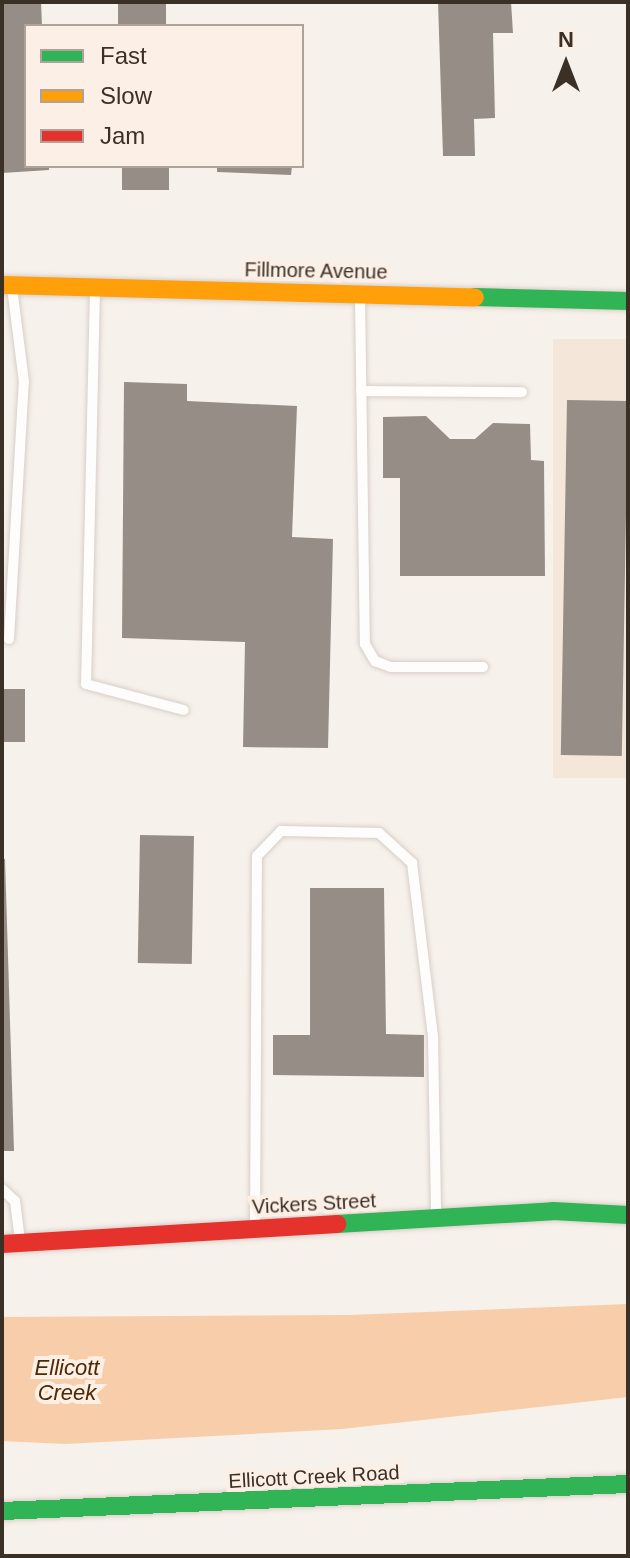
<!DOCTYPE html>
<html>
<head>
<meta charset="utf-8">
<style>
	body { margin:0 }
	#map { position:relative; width:630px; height:1558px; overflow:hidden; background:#f7f1eb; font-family:Arial,sans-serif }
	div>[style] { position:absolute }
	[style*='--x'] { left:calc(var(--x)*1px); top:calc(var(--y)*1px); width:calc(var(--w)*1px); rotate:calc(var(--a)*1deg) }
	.built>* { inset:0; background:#f5e6da; transform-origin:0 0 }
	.water>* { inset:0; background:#f7cdaa }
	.building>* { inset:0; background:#958d86; transform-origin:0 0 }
	.roads { filter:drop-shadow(0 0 2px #d7cec7) drop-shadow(0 0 2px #d7cec7) }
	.lane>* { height:10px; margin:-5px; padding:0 5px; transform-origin:5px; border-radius:5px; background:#fefdfc }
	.fast>* { height:18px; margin:-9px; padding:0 9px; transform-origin:9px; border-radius:9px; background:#30b455 }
	.slow>* { height:18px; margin:-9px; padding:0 9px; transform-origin:9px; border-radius:9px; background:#ff9f0a }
	.jam>* { height:18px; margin:-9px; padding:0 9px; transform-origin:9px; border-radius:9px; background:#e5322d }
	span { translate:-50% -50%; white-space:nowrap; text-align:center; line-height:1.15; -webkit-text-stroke:8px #fcf0e6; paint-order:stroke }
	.street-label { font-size:20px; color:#3b3026 }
	.water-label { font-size:22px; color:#4e2903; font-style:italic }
	.frame { position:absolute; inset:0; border:4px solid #3b3026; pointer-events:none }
	.legend { position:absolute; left:24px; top:24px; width:280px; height:144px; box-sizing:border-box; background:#fcf0e6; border:2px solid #afa399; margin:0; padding:10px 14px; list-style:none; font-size:24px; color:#3b3026 }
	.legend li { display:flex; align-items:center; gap:16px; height:40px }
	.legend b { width:40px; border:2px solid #afa399 }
	.north { position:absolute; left:526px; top:24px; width:80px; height:80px; -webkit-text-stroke:6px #fcf0e6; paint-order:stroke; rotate:0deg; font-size:22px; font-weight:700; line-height:32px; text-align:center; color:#3b3026 }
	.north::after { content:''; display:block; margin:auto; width:28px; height:36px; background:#3b3026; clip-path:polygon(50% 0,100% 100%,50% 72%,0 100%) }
</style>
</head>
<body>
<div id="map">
	<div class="built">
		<i style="left:553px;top:339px;width:75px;height:439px"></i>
	</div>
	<div class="water">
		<i style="clip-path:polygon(628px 1304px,628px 1397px,342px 1429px,65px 1444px,2px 1441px,2px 1317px,349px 1315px)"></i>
	</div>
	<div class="building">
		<i style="clip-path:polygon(2px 2px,41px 2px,42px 26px,26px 26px,26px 166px,49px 166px,49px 170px,2px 173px)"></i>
		<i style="clip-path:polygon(438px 2px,511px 2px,513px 33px,493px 33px,495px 118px,474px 119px,475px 156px,443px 156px)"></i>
		<i style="left:166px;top:4px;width:22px;height:48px;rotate:90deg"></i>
		<i style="left:122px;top:166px;width:47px;height:24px"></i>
		<i style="clip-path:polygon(217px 166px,292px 166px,291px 175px,217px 172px)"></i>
		<i style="clip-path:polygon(124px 382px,187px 384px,187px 401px,297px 406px,292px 537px,333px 539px,328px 748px,243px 747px,245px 642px,122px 638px)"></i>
		<i style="left:567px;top:400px;width:61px;height:355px;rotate:1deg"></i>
		<i style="clip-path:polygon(426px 416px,450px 439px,475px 439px,493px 423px,530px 424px,531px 460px,544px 461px,545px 576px,400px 576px,400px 478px,383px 478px,383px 417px)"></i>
		<i style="left:2px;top:689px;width:23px;height:53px"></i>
		<i style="left:140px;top:835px;width:54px;height:128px;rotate:1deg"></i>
		<i style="clip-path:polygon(2px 859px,5px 859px,14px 1151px,2px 1151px)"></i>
		<i style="clip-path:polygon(310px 888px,384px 888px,386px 1034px,424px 1035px,424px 1077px,273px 1075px,273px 1035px,310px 1035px)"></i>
	</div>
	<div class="roads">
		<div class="lane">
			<i style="--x:95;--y:289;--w:395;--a:91.3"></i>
			<i style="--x:86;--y:684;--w:101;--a:14.9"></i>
			<i style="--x:360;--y:296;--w:348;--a:89.2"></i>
			<i style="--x:365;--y:644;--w:20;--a:60"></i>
			<i style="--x:375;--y:661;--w:17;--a:21"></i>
			<i style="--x:391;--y:667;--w:92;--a:0"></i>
			<i style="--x:361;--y:391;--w:161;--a:0.4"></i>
			<i style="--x:9;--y:639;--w:257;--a:-86.7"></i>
			<i style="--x:24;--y:382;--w:96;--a:-97.2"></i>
			<i style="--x:2;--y:1189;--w:18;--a:43"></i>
			<i style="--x:15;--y:1201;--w:40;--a:82.9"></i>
			<i style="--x:255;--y:1227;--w:371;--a:-89.7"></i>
			<i style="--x:257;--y:856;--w:35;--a:-46"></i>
			<i style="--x:281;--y:831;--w:98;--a:1.2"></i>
			<i style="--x:379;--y:833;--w:45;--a:42.3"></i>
			<i style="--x:412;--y:863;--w:175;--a:83.1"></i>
			<i style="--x:433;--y:1037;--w:177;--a:89"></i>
		</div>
		<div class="fast">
			<i style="--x:475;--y:297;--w:153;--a:1.5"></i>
			<i style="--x:337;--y:1224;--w:216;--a:-3.4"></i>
			<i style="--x:553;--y:1211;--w:75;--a:3.1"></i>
			<i style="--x:2;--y:1511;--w:627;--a:-2.47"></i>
		</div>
		<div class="slow">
			<i style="--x:2;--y:285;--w:473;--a:1.5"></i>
		</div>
		<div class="jam">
			<i style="--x:2;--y:1244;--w:336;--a:-3.4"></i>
		</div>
	</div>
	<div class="street-label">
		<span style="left:316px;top:271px;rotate:1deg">Fillmore Avenue</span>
		<span style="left:314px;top:1204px;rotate:-3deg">Vickers Street</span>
		<span style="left:314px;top:1477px;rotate:-3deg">Ellicott Creek Road</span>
	</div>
	<div class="water-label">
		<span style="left:67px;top:1380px">Ellicott<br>Creek</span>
	</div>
	<div class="frame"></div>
	<ul class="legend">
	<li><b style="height:10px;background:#30b455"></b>Fast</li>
	<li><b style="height:10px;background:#ff9f0a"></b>Slow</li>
	<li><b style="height:10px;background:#e5322d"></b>Jam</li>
	</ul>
	<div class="north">N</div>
</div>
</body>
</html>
